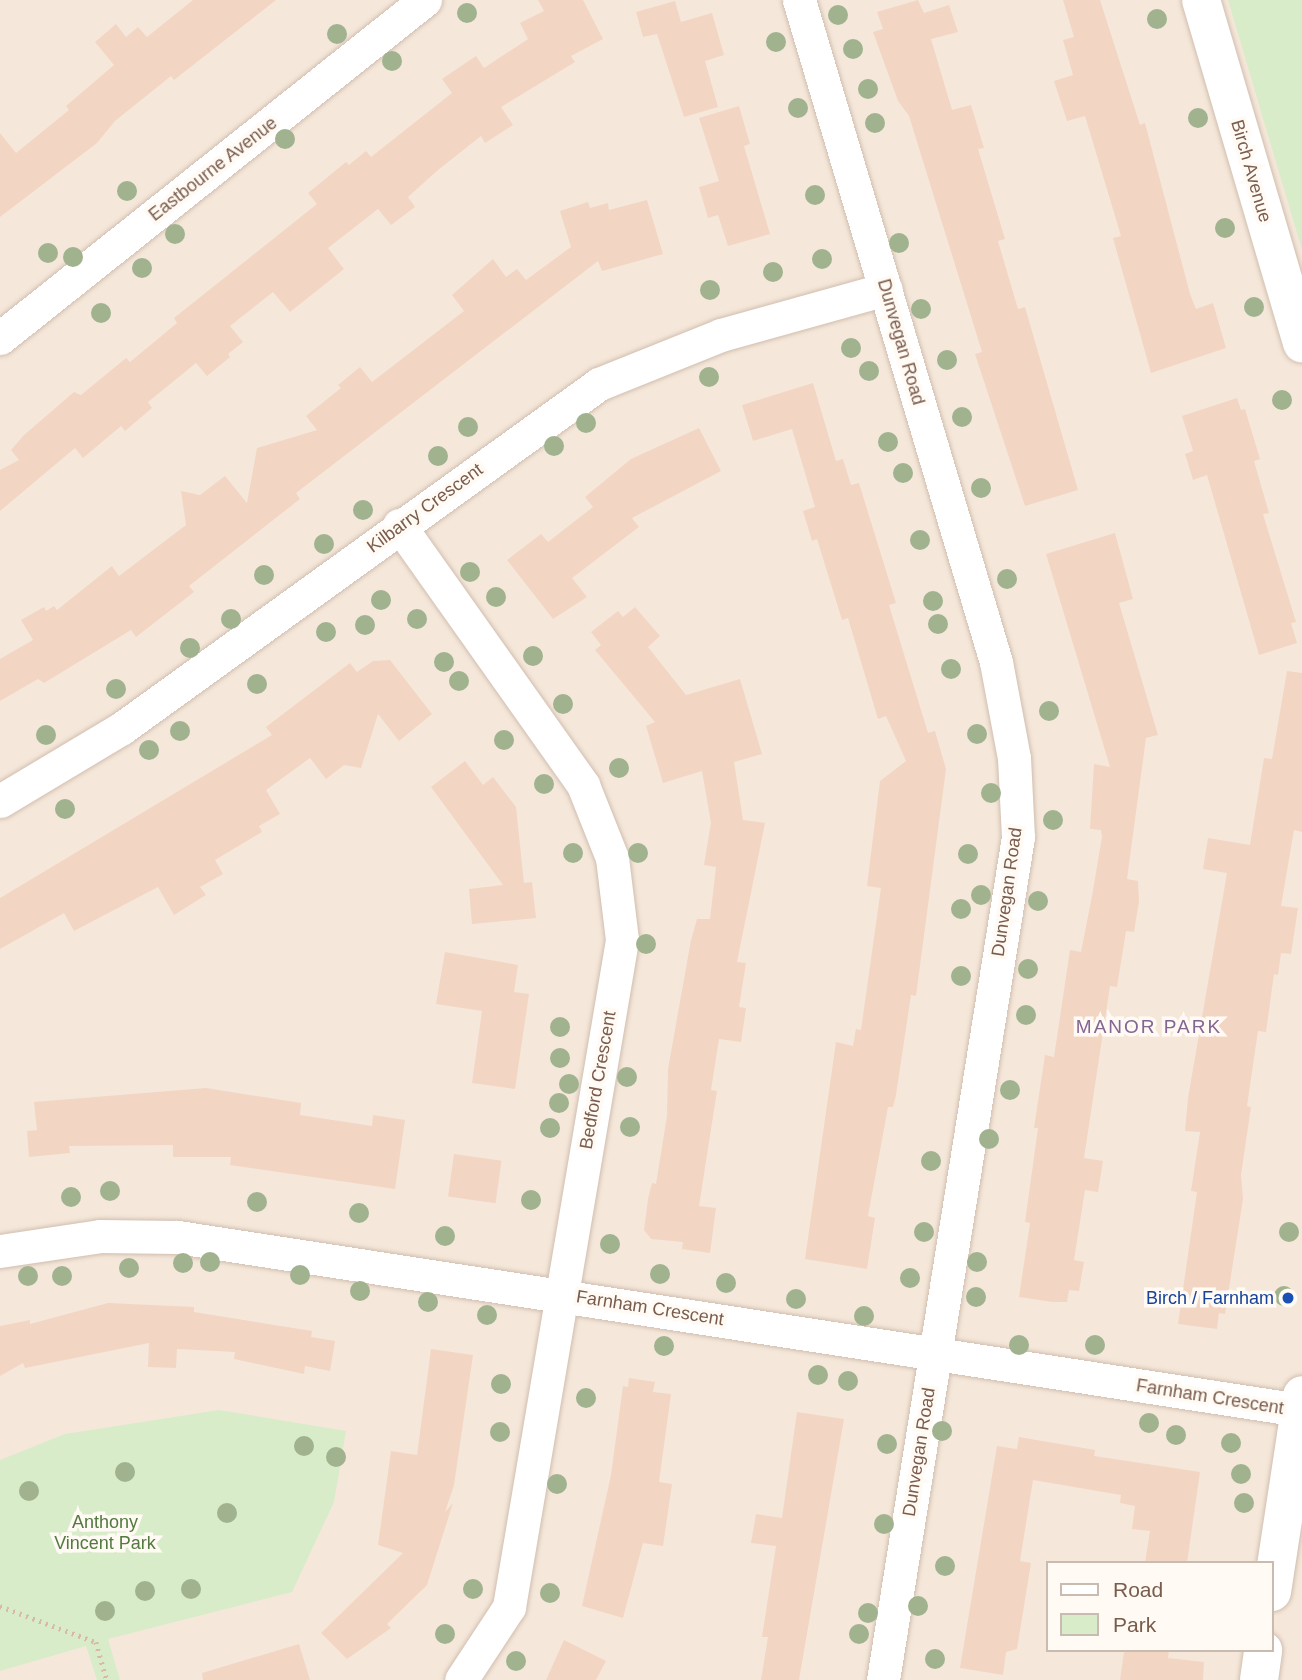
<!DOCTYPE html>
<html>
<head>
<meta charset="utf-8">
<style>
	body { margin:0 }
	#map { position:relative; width:1302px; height:1680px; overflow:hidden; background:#fdf6ec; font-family:Helvetica,sans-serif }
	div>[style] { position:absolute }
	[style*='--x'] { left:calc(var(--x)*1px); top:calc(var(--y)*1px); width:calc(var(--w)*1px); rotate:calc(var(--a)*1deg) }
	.residential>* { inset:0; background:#f5e8da }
	.green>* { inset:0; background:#d8ecc9 }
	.building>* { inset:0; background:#f3d5c3; transform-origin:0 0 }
	.path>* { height:4.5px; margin-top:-2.25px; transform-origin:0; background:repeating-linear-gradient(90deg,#d9b8a5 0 2px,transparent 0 7px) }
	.roads { filter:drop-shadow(0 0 2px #d1beb0) drop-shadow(0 0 2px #d1beb0) }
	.minor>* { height:33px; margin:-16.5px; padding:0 16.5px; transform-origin:16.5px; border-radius:16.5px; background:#fff }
	.tertiary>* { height:38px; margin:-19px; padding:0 19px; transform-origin:19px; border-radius:19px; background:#fff }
	.trees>* { width:20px; height:20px; margin:-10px; border-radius:50%; background:#a0b28e }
	.dots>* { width:19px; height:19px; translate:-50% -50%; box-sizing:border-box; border:4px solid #fffaf3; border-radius:50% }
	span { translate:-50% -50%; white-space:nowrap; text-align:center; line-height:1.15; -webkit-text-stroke:7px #fffaf3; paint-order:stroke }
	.street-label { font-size:18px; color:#7a5c4d }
	.transit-label { font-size:18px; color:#164399 }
	.right { translate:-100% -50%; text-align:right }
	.park-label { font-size:18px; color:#537a41 }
	.neighbourhood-label { font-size:19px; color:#846695; letter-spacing:2px }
	.legend { position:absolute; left:1046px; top:1561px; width:228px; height:91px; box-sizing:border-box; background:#fffaf3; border:2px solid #cabbb1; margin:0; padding:9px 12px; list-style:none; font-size:21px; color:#7a5c4d }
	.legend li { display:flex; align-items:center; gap:14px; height:35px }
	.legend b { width:35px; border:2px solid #cabbb1 }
</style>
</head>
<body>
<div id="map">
	<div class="residential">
		<i style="clip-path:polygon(evenodd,0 0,1302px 0,1302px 1680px,0 1680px,0 0,1048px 1563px,1272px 1563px,1272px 1650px,1048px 1650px,1048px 1563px)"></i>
	</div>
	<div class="green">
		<i style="clip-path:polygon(1228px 0,1302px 0,1302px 250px)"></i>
		<i style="clip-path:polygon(219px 1410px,346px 1431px,334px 1502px,292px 1592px,108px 1639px,120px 1680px,97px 1680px,86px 1646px,0 1671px,0 1460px,65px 1434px)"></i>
	</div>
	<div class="building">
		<i style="clip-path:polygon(193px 0,276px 0,174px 80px,171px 76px,115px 121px,97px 143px,0 217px,0 133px,16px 153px,69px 110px,66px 106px,114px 65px,95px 42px,116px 24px,126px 37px,138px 27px,147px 37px)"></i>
		<i style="clip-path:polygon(538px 0,583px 0,603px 39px,571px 56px,575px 62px,501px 107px,513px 125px,485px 143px,481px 136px,438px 170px,408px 197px,415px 207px,391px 225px,378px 209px,328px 248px,344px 269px,324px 285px,290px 312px,273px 292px,230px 326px,243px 342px,228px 354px,230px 357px,207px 376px,196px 363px,148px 402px,152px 408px,125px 431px,121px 426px,83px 458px,75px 448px,0 511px,0 470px,19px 460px,11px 450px,24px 435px,74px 392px,81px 395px,126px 358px,130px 362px,177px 323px,174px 318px,317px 204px,308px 193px,346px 162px,349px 165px,366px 151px,371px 157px,452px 93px,442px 79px,476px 56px,484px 68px,528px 39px,520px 23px,544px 11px)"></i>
		<i style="clip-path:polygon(918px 0,924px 13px,949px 5px,958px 32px,931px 39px,952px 110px,971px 105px,984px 148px,978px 149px,1005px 239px,998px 241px,1018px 309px,1025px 307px,1078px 490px,1025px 506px,975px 354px,982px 352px,909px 116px,898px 101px,873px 32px,883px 29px,877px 12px)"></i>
		<i style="clip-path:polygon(1063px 0,1100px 0,1140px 125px,1145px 123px,1190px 294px,1196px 309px,1213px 303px,1226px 348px,1151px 373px,1113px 238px,1121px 236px,1085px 116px,1067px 121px,1054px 81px,1073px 75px,1063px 40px,1074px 37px)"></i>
		<i style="clip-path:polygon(675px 1px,681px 22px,712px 13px,724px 55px,705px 61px,718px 107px,684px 117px,657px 34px,643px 37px,636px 12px)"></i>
		<i style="clip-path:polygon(739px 106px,750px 144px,744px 146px,770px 234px,728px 246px,718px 215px,708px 218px,699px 187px,719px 181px,699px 118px)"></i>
		<i style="clip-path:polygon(647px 200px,663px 254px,602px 271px,598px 261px,296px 493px,300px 499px,189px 586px,194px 592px,136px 637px,131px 630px,44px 683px,38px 679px,0 701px,0 659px,33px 640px,21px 620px,44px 607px,46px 611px,54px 606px,57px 610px,112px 566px,119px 576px,186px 525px,181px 491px,200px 495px,225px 476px,247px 503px,257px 448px,317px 430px,306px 416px,341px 388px,338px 385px,360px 367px,372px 382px,464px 311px,452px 295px,493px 259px,506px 277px,517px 269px,526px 280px,571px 247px,560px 211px,588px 202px,590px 208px,608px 203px,609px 210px)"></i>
		<i style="clip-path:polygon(813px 383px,836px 461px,843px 459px,851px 485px,859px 483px,896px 603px,889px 605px,928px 733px,935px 731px,946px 769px,916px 996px,911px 995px,896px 1095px,893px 1107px,888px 1107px,868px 1216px,875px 1218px,867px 1269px,805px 1259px,836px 1042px,853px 1046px,856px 1029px,861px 1030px,881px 888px,867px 886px,880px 781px,906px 761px,886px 716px,878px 719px,848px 618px,842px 620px,817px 539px,812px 541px,803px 511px,815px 507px,792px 429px,753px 441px,742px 405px)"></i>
		<i style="clip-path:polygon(1237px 398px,1241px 410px,1245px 409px,1260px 459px,1254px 461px,1269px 513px,1263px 514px,1296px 622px,1291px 623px,1297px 643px,1259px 655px,1207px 475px,1193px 480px,1185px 454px,1193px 451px,1182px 416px)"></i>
		<i style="clip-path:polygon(699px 428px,721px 471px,632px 518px,639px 527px,572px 578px,587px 597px,553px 619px,507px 560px,541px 534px,548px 542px,593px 507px,585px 497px,631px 459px)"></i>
		<i style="clip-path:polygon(1115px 533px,1133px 599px,1119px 603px,1158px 735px,1146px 738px,1127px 879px,1138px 881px,1139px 901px,1134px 932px,1126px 931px,1117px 987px,1110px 986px,1084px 1158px,1103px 1161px,1098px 1192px,1085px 1190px,1074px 1260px,1084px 1262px,1079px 1291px,1069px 1290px,1067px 1302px,1052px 1302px,1019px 1297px,1030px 1223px,1025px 1222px,1038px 1128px,1034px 1128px,1045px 1055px,1054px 1057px,1070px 950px,1081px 952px,1092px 896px,1102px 837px,1101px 830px,1090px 829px,1094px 764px,1110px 767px,1046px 554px)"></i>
		<i style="clip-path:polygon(635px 607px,660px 636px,648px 647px,686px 695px,740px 679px,762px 754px,734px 762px,743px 820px,765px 823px,737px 962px,746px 963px,739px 1007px,746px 1008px,741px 1042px,719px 1039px,711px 1090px,717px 1091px,699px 1206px,716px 1208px,710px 1253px,682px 1249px,683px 1242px,651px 1239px,644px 1230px,648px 1199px,652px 1183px,656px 1184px,667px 1116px,668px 1069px,691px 940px,697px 919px,710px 919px,716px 867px,704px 865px,711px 823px,702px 771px,663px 783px,646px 726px,655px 722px,595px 650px,601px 645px,591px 632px,618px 611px,623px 617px)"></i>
		<i style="clip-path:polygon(390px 660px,432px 714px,399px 741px,378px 714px,361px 768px,344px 765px,326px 779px,310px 758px,266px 790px,280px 814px,259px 826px,262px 832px,215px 860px,223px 874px,200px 887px,206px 895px,174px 915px,158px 887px,74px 931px,64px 913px,0 949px,0 898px,272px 735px,266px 727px,350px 663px,357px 672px,373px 661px)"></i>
		<i style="clip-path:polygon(1287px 671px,1302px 673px,1302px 832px,1294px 830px,1281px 906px,1298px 908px,1291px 954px,1281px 953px,1278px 975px,1274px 974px,1266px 1032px,1258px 1031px,1247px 1106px,1251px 1107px,1241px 1175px,1243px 1199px,1225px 1314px,1219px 1313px,1217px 1329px,1178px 1324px,1197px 1192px,1191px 1191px,1200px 1132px,1185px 1131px,1188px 1098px,1227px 873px,1203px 869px,1208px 838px,1250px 845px,1264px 758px,1272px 759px)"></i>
		<i style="clip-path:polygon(465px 761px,483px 785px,493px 777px,516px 807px,524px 883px,532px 882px,536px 918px,472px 924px,469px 889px,503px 885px,431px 787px)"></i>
		<i style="clip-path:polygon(445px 952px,518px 965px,514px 992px,529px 994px,515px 1089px,472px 1083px,482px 1011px,436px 1004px)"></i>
		<i style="clip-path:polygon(206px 1088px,301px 1103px,300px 1115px,372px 1126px,373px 1115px,405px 1120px,395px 1189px,230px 1165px,231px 1157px,173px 1157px,173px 1145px,69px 1146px,70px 1153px,29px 1157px,27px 1131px,37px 1130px,34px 1102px)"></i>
		<i style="left:454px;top:1154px;width:48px;height:43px;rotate:8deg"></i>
		<i style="clip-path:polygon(108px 1303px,194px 1307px,194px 1312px,312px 1331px,311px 1337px,335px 1341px,330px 1371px,305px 1366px,304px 1374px,234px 1359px,235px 1352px,177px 1349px,176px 1368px,148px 1367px,149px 1343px,25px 1368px,23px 1363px,0 1376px,0 1326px,30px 1320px,30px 1324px)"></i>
		<i style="clip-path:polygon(431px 1349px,473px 1355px,454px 1485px,445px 1512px,453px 1503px,427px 1585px,387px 1624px,391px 1628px,347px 1659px,321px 1633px,403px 1553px,378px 1545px,391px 1451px,417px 1455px)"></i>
		<i style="clip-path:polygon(629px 1378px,655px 1382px,653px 1392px,671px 1394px,659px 1482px,672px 1484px,663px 1546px,643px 1543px,623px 1618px,582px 1606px,611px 1475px,623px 1386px,628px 1387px)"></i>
		<i style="clip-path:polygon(797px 1412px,844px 1419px,799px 1680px,761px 1680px,768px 1637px,762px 1637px,776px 1546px,751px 1543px,756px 1514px,782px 1518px)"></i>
		<i style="clip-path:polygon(1019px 1437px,1095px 1450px,1094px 1456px,1200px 1472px,1187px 1563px,1145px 1563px,1150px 1531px,1132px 1529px,1135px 1506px,1120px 1503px,1121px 1495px,1033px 1480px,1020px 1561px,1031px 1563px,1017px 1649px,1006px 1652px,1003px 1675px,960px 1668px,997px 1446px,1017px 1449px)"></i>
		<i style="clip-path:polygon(564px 1640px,606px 1661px,596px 1680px,546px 1680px)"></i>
		<i style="clip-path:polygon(299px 1644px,310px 1680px,203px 1680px,202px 1673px)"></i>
		<i style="clip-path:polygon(1169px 1650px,1168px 1658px,1204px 1662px,1203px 1680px,1120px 1680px,1124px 1652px)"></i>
	</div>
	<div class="path">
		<i style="--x:0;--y:1606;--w:103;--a:20.6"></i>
		<i style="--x:96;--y:1642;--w:40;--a:74"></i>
	</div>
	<div class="roads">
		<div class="minor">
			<i style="--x:799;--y:0;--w:691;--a:73.43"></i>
			<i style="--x:996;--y:662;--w:98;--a:79.4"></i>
			<i style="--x:1014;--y:758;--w:79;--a:87.1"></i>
			<i style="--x:1018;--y:837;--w:854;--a:99.1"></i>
			<i style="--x:0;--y:338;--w:543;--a:-38.5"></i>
			<i style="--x:399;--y:525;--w:319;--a:54.7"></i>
			<i style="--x:583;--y:785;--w:79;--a:68.3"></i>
			<i style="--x:612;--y:858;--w:83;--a:83"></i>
			<i style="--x:622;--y:940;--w:677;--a:99.62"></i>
			<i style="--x:509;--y:1607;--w:87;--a:123.3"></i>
			<i style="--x:0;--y:801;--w:142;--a:-30.9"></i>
			<i style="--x:122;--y:728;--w:588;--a:-35.8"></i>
			<i style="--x:599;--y:384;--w:131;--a:-21.9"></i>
			<i style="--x:721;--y:335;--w:171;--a:-15.6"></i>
			<i style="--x:0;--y:1251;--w:101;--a:-8.5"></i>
			<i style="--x:100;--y:1236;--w:78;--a:0.7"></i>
			<i style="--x:178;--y:1237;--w:1135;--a:8.77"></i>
		</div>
		<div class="tertiary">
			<i style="--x:1201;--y:0;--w:358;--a:73.6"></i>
			<i style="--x:1272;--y:1592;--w:199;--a:-81.3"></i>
			<i style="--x:1259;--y:1680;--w:30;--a:-82"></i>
		</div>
	</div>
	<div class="trees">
		<i style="left:467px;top:13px"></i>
		<i style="left:838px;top:15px"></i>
		<i style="left:1157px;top:19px"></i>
		<i style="left:337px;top:34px"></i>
		<i style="left:776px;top:42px"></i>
		<i style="left:853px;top:49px"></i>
		<i style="left:392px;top:61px"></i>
		<i style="left:868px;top:89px"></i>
		<i style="left:798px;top:108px"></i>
		<i style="left:1198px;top:118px"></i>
		<i style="left:875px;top:123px"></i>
		<i style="left:285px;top:139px"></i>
		<i style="left:127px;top:191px"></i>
		<i style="left:815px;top:195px"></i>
		<i style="left:1225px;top:228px"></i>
		<i style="left:175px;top:234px"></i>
		<i style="left:899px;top:243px"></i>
		<i style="left:48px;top:253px"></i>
		<i style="left:73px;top:257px"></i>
		<i style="left:822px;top:259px"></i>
		<i style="left:142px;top:268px"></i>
		<i style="left:773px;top:272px"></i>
		<i style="left:710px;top:290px"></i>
		<i style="left:1254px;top:307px"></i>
		<i style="left:921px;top:309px"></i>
		<i style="left:101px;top:313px"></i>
		<i style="left:851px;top:348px"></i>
		<i style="left:947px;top:360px"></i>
		<i style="left:869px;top:371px"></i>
		<i style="left:709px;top:377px"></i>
		<i style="left:1282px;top:400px"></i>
		<i style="left:962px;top:417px"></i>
		<i style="left:586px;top:423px"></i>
		<i style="left:468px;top:427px"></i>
		<i style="left:888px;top:442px"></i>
		<i style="left:554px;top:446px"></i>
		<i style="left:438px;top:456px"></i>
		<i style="left:903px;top:473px"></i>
		<i style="left:981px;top:488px"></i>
		<i style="left:363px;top:510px"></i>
		<i style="left:920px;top:540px"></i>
		<i style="left:324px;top:544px"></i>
		<i style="left:470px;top:572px"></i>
		<i style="left:264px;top:575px"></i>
		<i style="left:1007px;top:579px"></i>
		<i style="left:496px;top:597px"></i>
		<i style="left:381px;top:600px"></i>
		<i style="left:933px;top:601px"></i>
		<i style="left:231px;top:619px"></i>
		<i style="left:417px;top:619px"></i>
		<i style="left:938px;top:624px"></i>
		<i style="left:365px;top:625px"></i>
		<i style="left:326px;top:632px"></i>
		<i style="left:190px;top:648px"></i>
		<i style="left:533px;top:656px"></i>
		<i style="left:444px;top:662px"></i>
		<i style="left:951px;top:669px"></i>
		<i style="left:459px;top:681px"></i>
		<i style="left:257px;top:684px"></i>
		<i style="left:116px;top:689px"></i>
		<i style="left:563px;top:704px"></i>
		<i style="left:1049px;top:711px"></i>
		<i style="left:180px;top:731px"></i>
		<i style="left:977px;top:734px"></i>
		<i style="left:46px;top:735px"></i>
		<i style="left:504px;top:740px"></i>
		<i style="left:149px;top:750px"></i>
		<i style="left:619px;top:768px"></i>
		<i style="left:544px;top:784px"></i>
		<i style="left:991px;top:793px"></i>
		<i style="left:65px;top:809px"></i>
		<i style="left:1053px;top:820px"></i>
		<i style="left:573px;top:853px"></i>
		<i style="left:638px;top:853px"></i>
		<i style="left:968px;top:854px"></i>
		<i style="left:981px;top:895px"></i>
		<i style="left:1038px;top:901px"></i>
		<i style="left:961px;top:909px"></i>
		<i style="left:646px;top:944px"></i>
		<i style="left:1028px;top:969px"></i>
		<i style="left:961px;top:976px"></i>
		<i style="left:1026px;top:1015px"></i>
		<i style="left:560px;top:1027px"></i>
		<i style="left:560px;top:1058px"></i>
		<i style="left:627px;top:1077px"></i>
		<i style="left:569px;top:1084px"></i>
		<i style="left:1010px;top:1090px"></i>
		<i style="left:559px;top:1103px"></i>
		<i style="left:630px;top:1127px"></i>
		<i style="left:550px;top:1128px"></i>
		<i style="left:989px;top:1139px"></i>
		<i style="left:931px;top:1161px"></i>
		<i style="left:110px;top:1191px"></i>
		<i style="left:71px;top:1197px"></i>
		<i style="left:531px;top:1200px"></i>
		<i style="left:257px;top:1202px"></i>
		<i style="left:359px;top:1213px"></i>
		<i style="left:924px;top:1232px"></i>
		<i style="left:1289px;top:1232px"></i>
		<i style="left:445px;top:1236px"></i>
		<i style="left:610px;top:1244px"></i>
		<i style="left:210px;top:1262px"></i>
		<i style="left:977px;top:1262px"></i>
		<i style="left:183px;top:1263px"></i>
		<i style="left:129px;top:1268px"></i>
		<i style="left:660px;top:1274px"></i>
		<i style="left:300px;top:1275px"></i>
		<i style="left:28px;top:1276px"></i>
		<i style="left:62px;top:1276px"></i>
		<i style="left:910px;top:1278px"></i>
		<i style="left:726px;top:1283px"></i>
		<i style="left:360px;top:1291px"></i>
		<i style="left:1284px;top:1296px"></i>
		<i style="left:976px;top:1297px"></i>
		<i style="left:796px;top:1299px"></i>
		<i style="left:428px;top:1302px"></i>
		<i style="left:487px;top:1315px"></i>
		<i style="left:864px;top:1316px"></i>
		<i style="left:1019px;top:1345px"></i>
		<i style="left:1095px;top:1345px"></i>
		<i style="left:664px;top:1346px"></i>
		<i style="left:818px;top:1375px"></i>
		<i style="left:848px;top:1381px"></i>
		<i style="left:501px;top:1384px"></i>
		<i style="left:586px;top:1398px"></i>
		<i style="left:1149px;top:1423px"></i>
		<i style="left:942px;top:1431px"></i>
		<i style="left:500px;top:1432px"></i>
		<i style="left:1176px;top:1435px"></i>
		<i style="left:1231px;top:1443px"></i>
		<i style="left:887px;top:1444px"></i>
		<i style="left:304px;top:1446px"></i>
		<i style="left:336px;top:1457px"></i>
		<i style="left:125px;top:1472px"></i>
		<i style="left:1241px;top:1474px"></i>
		<i style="left:557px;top:1484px"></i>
		<i style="left:29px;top:1491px"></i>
		<i style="left:1244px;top:1503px"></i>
		<i style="left:227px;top:1513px"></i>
		<i style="left:884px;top:1524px"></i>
		<i style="left:945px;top:1566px"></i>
		<i style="left:191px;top:1589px"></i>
		<i style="left:473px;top:1589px"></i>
		<i style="left:145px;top:1591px"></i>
		<i style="left:550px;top:1593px"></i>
		<i style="left:918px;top:1606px"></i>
		<i style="left:105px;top:1611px"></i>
		<i style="left:868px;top:1613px"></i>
		<i style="left:445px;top:1634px"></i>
		<i style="left:859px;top:1634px"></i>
		<i style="left:935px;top:1659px"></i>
		<i style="left:516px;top:1661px"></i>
	</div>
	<div class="dots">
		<i style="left:1288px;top:1298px;background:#1a4fb4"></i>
	</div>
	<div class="street-label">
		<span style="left:213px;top:169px;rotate:-38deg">Eastbourne Avenue</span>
		<span style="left:1251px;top:171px;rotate:74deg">Birch Avenue</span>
		<span style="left:901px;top:342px;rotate:74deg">Dunvegan Road</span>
		<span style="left:425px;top:508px;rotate:-36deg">Kilbarry Crescent</span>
		<span style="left:1007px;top:892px;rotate:-82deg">Dunvegan Road</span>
		<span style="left:598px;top:1080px;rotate:-80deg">Bedford Crescent</span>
		<span style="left:650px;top:1308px;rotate:9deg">Farnham Crescent</span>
		<span style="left:1210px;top:1397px;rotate:9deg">Farnham Crescent</span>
		<span style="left:919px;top:1452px;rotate:-81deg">Dunvegan Road</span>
	</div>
	<div class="transit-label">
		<span class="right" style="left:1274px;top:1298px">Birch / Farnham</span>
	</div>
	<div class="park-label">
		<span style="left:105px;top:1533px">Anthony<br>Vincent Park</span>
	</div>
	<div class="neighbourhood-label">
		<span style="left:1149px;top:1027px">MANOR PARK</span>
	</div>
	<ul class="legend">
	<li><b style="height:9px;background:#fff"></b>Road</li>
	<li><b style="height:19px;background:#d8ecc9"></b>Park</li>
	</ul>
</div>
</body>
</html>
